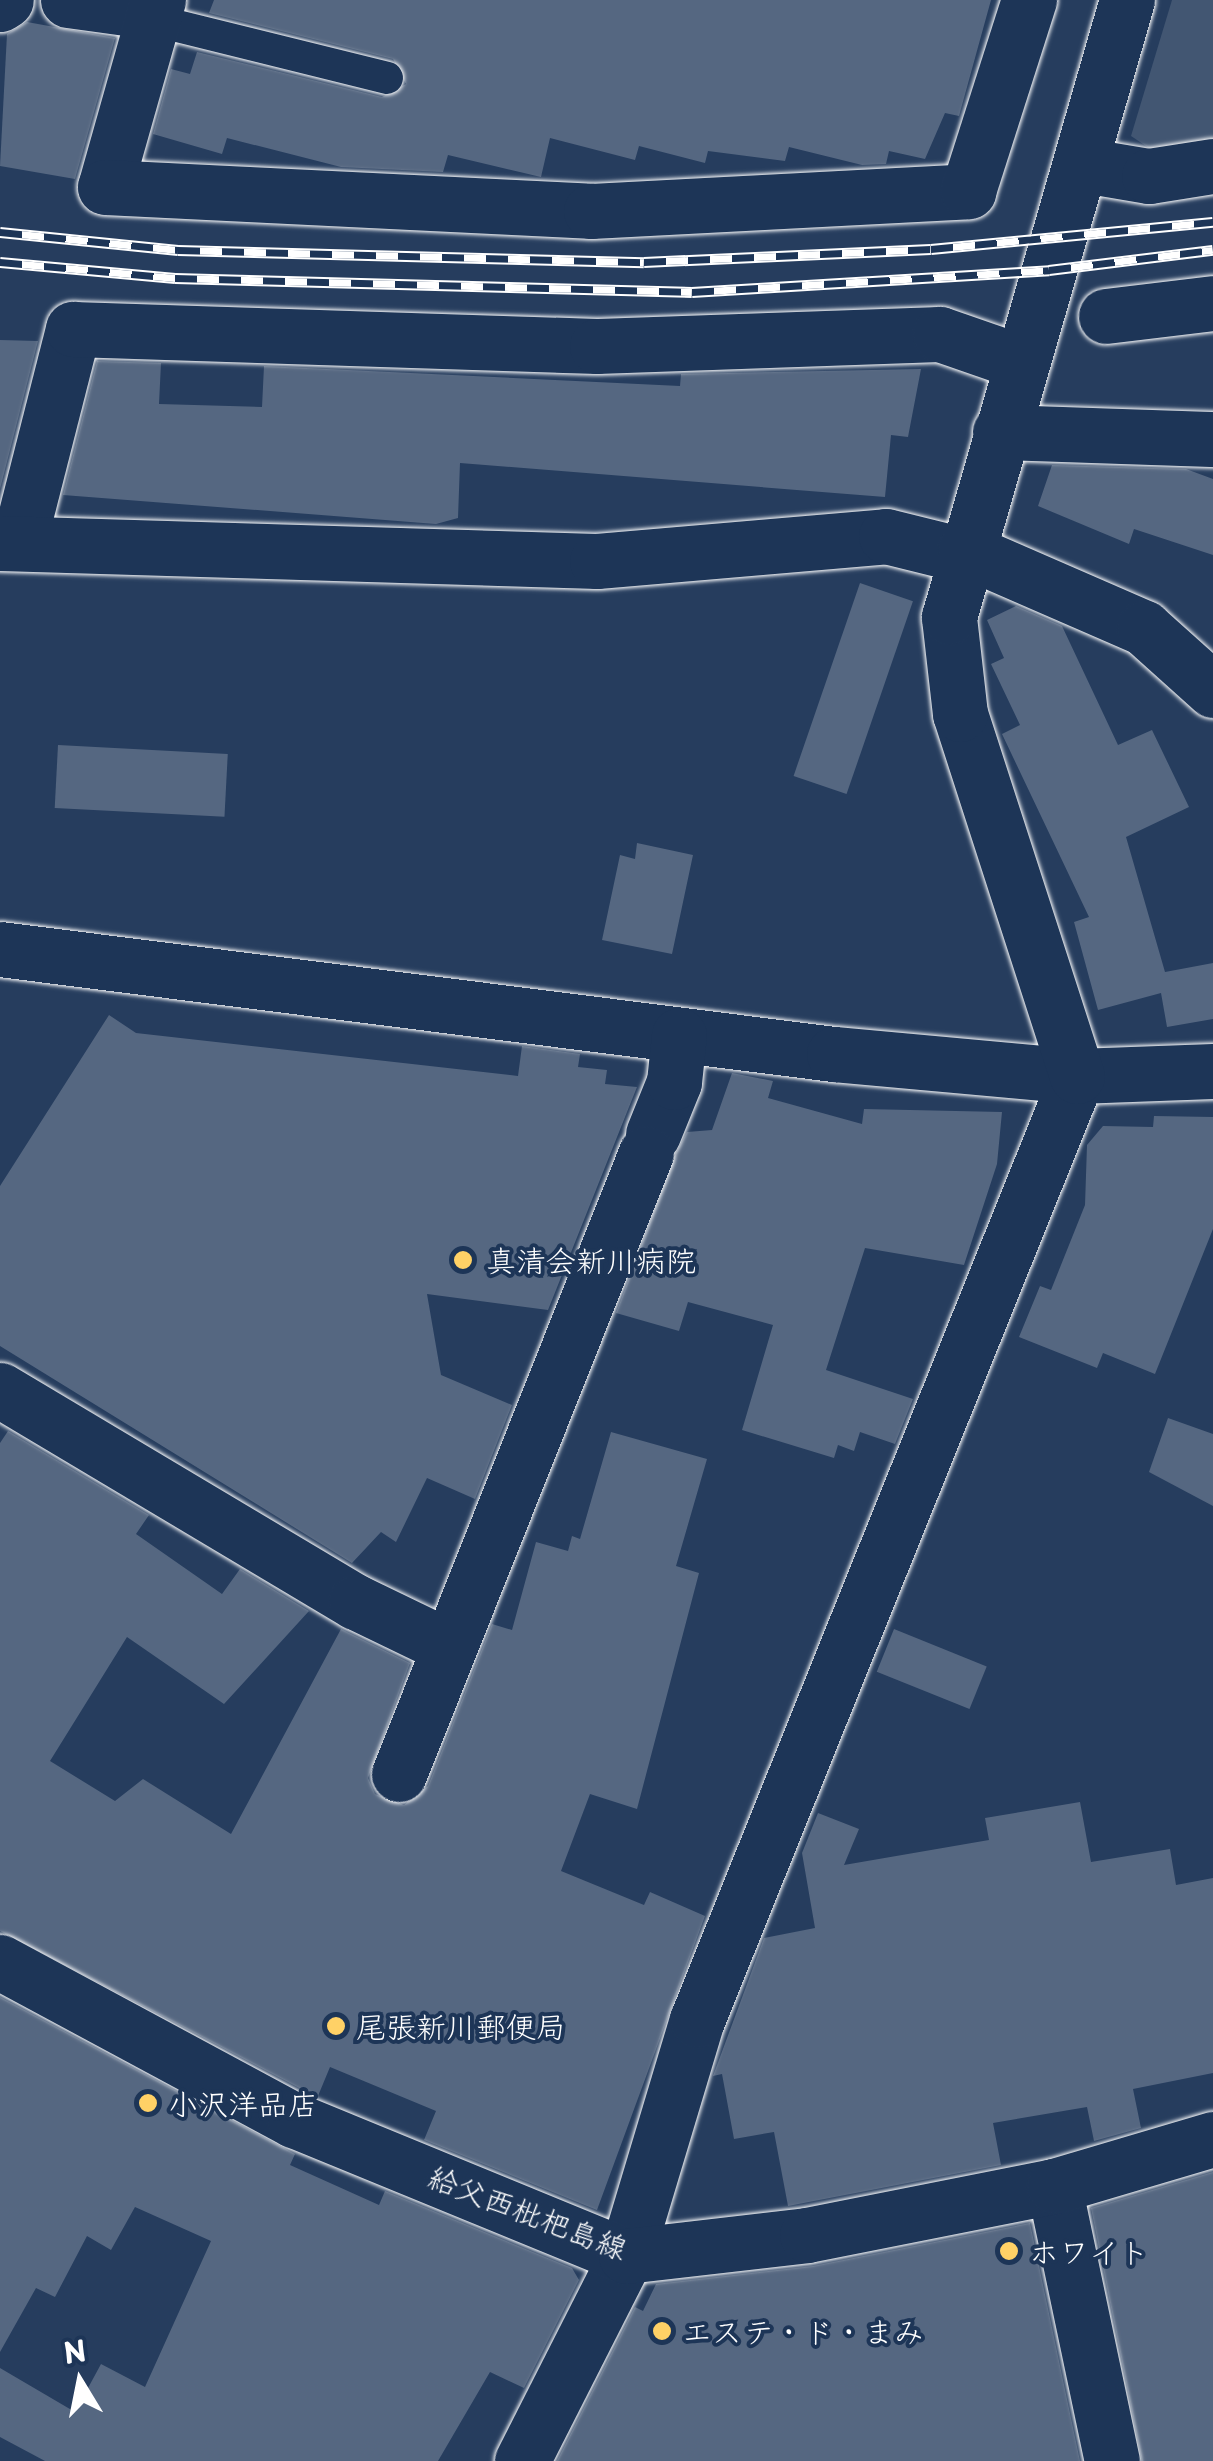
<!DOCTYPE html>
<html>
<head>
<meta charset="utf-8">
<style>
	body { margin:0 }
	#map { position:relative; width:1213px; height:2461px; overflow:hidden; background:#263d5e; font-family:"Playpen Sans","Klee One",sans-serif }
	div>[style] { position:absolute }
	[style*='--x'] { left:calc(var(--x)*1px); top:calc(var(--y)*1px); width:calc(var(--w)*1px); rotate:calc(var(--a)*1deg) }
	.green>* { inset:0; background:#425672 }
	.building>* { inset:0; background:#556781; transform-origin:0 0 }
	.roads { filter:drop-shadow(0 0 2px #fff) drop-shadow(0 0 2px #fff) }
	.service>* { height:32px; margin:-16px; padding:0 16px; transform-origin:16px; border-radius:16px; background:#1d3557 }
	.minor>* { height:55px; margin:-27.5px; padding:0 27.5px; transform-origin:27.5px; border-radius:27.5px; background:#1d3557 }
	.tertiary>* { height:55px; margin:-27.5px; padding:0 27.5px; transform-origin:27.5px; border-radius:27.5px; background:#1d3557 }
	.secondary>* { height:55px; margin:-27.5px; padding:0 27.5px; transform-origin:27.5px; border-radius:27.5px; background:#1d3557 }
	.rail>* { height:11px; margin-top:-5.5px; transform-origin:0; background:repeating-linear-gradient(90deg,#1d3557 0 22px,#fff 0 44px); box-sizing:border-box; border-block:2px solid #fff }
	.dots>* { width:28px; height:28px; translate:-50% -50%; box-sizing:border-box; border:5px solid #1d3557; border-radius:50% }
	span { translate:-50% -50%; white-space:nowrap; text-align:center; line-height:1.15; -webkit-text-stroke:8px #1d3557; paint-order:stroke }
	.poi-label { font-size:30px; color:#fff }
	.left { translate:0 -50%; text-align:left }
	.street-label { font-size:30px; color:#fff }
	.north { position:absolute; left:30px; top:2331px; width:100px; height:100px; -webkit-text-stroke:8px #1d3557; paint-order:stroke; rotate:350deg; font-size:28px; font-weight:700; line-height:40px; text-align:center; color:#fff }
	.north::after { content:''; display:block; margin:auto; width:35px; height:45px; background:#fff; clip-path:polygon(50% 0,100% 100%,50% 72%,0 100%) }
</style>
</head>
<body>
<div id="map">
	<div class="green">
		<i style="clip-path:polygon(1172px 0,1213px 0,1213px 141px,1152px 150px,1131px 136px)"></i>
	</div>
	<div class="building">
		<i style="clip-path:polygon(214px 0,991px 0,959px 116px,945px 113px,925px 159px,889px 151px,886px 164px,862px 165px,789px 147px,785px 161px,708px 151px,705px 163px,639px 146px,635px 160px,550px 138px,541px 177px,448px 155px,443px 172px,341px 167px,227px 138px,222px 154px,153px 134px,171px 69px,190px 74px,197px 52px,382px 97px,406px 84px,393px 59px,209px 13px)"></i>
		<i style="clip-path:polygon(27px 22px,115px 38px,75px 179px,0 166px,7px 34px)"></i>
		<i style="clip-path:polygon(0 340px,38px 341px,0 489px)"></i>
		<i style="clip-path:polygon(97px 361px,161px 363px,159px 404px,262px 407px,264px 366px,680px 386px,681px 374px,921px 369px,908px 437px,891px 435px,885px 497px,460px 463px,458px 518px,436px 524px,63px 495px)"></i>
		<i style="clip-path:polygon(1052px 465px,1186px 469px,1213px 479px,1213px 555px,1134px 529px,1129px 544px,1038px 506px)"></i>
		<i style="left:860px;top:583px;width:56px;height:204px;rotate:19deg"></i>
		<i style="clip-path:polygon(1016px 606px,1062px 626px,1118px 745px,1152px 730px,1189px 807px,1126px 837px,1165px 972px,1213px 963px,1213px 1019px,1167px 1027px,1161px 993px,1098px 1010px,1074px 922px,1089px 917px,1002px 734px,1020px 725px,991px 664px,1004px 658px,987px 620px)"></i>
		<i style="left:58px;top:745px;width:170px;height:63px;rotate:3deg"></i>
		<i style="clip-path:polygon(637px 843px,693px 855px,672px 954px,602px 940px,620px 855px,635px 859px)"></i>
		<i style="clip-path:polygon(109px 1015px,136px 1033px,518px 1076px,522px 1046px,580px 1054px,578px 1067px,607px 1070px,605px 1084px,637px 1087px,548px 1310px,427px 1294px,441px 1375px,512px 1405px,475px 1499px,427px 1478px,396px 1542px,381px 1532px,352px 1563px,0 1346px,0 1186px)"></i>
		<i style="clip-path:polygon(732px 1073px,773px 1081px,768px 1098px,862px 1124px,864px 1109px,1002px 1112px,997px 1164px,964px 1265px,865px 1248px,826px 1370px,913px 1399px,895px 1444px,860px 1432px,854px 1451px,838px 1445px,834px 1458px,742px 1430px,773px 1325px,688px 1302px,679px 1331px,616px 1313px,676px 1153px,687px 1132px,712px 1130px)"></i>
		<i style="clip-path:polygon(1154px 1116px,1213px 1117px,1213px 1229px,1155px 1374px,1103px 1353px,1097px 1368px,1019px 1337px,1040px 1286px,1051px 1290px,1085px 1205px,1087px 1145px,1103px 1126px,1153px 1127px)"></i>
		<i style="clip-path:polygon(1168px 1418px,1213px 1434px,1213px 1506px,1149px 1472px)"></i>
		<i style="clip-path:polygon(8px 1431px,149px 1515px,136px 1534px,222px 1594px,240px 1569px,309px 1611px,224px 1704px,127px 1637px,50px 1761px,115px 1801px,143px 1779px,231px 1834px,341px 1629px,410px 1663px,368px 1778px,375px 1794px,404px 1805px,428px 1786px,492px 1624px,512px 1630px,536px 1542px,568px 1551px,572px 1536px,580px 1539px,611px 1432px,707px 1459px,676px 1566px,699px 1573px,637px 1809px,590px 1794px,561px 1871px,644px 1905px,650px 1892px,705px 1916px,597px 2210px,424px 2140px,436px 2111px,330px 2067px,318px 2096px,307px 2092px,0 1931px,0 1443px)"></i>
		<i style="left:894px;top:1629px;width:100px;height:46px;rotate:22deg"></i>
		<i style="clip-path:polygon(1080px 1802px,1091px 1862px,1170px 1849px,1176px 1885px,1213px 1878px,1213px 2073px,1133px 2089px,1141px 2128px,1094px 2141px,1087px 2107px,993px 2123px,1001px 2165px,788px 2206px,774px 2132px,734px 2139px,722px 2074px,713px 2076px,764px 1938px,815px 1928px,802px 1853px,818px 1813px,859px 1829px,844px 1865px,989px 1840px,985px 1818px)"></i>
		<i style="clip-path:polygon(0 1997px,295px 2154px,290px 2165px,379px 2205px,385px 2191px,572px 2268px,579px 2280px,524px 2388px,490px 2372px,438px 2461px,45px 2461px,0 2437px,0 2368px,75px 2412px,101px 2364px,145px 2387px,211px 2241px,135px 2207px,111px 2250px,87px 2236px,55px 2297px,36px 2288px,0 2352px)"></i>
		<i style="clip-path:polygon(1213px 2172px,1213px 2461px,1142px 2461px,1091px 2208px)"></i>
		<i style="clip-path:polygon(1030px 2223px,1080px 2461px,557px 2461px,635px 2307px,643px 2311px,656px 2284px,813px 2266px)"></i>
	</div>
	<div class="roads">
		<div class="service">
			<i style="--x:153;--y:20;--w:241;--a:13.9"></i>
		</div>
		<div class="minor">
			<i style="--x:68;--y:0;--w:88;--a:7.9"></i>
			<i style="--x:158;--y:0;--w:194;--a:105.8"></i>
			<i style="--x:105;--y:187;--w:487;--a:2.8"></i>
			<i style="--x:591;--y:211;--w:378;--a:-3"></i>
			<i style="--x:968;--y:191;--w:201;--a:-72.3"></i>
			<i style="--x:0;--y:4;--w:7;--a:-34"></i>
			<i style="--x:1083;--y:165;--w:67;--a:9.5"></i>
			<i style="--x:1149;--y:176;--w:65;--a:-8.9"></i>
			<i style="--x:1106;--y:316;--w:108;--a:-6.9"></i>
			<i style="--x:1000;--y:432;--w:213;--a:1.9"></i>
			<i style="--x:19;--y:541;--w:219;--a:-75.7"></i>
			<i style="--x:73;--y:329;--w:524;--a:1.86"></i>
			<i style="--x:597;--y:346;--w:343;--a:-2"></i>
			<i style="--x:940;--y:334;--w:86;--a:19.1"></i>
			<i style="--x:0;--y:543;--w:597;--a:1.73"></i>
			<i style="--x:597;--y:561;--w:290;--a:-4.9"></i>
			<i style="--x:886;--y:536;--w:79;--a:13.9"></i>
			<i style="--x:965;--y:550;--w:195;--a:23.5"></i>
			<i style="--x:1144;--y:628;--w:93;--a:41.9"></i>
			<i style="--x:0;--y:949;--w:841;--a:7.18"></i>
			<i style="--x:834;--y:1054;--w:244;--a:5.2"></i>
			<i style="--x:1077;--y:1076;--w:136;--a:-2.1"></i>
			<i style="--x:653;--y:1134;--w:56;--a:-68"></i>
			<i style="--x:674;--y:1082;--w:47;--a:-83.9"></i>
			<i style="--x:0;--y:1390;--w:414;--a:30.8"></i>
			<i style="--x:356;--y:1602;--w:103;--a:25.8"></i>
			<i style="--x:399;--y:1774;--w:668;--a:-68.31"></i>
			<i style="--x:1054;--y:2186;--w:281;--a:78.1"></i>
			<i style="--x:626;--y:2256;--w:246;--a:-73.3"></i>
			<i style="--x:697;--y:2020;--w:1018;--a:-68.07"></i>
			<i style="--x:1077;--y:1076;--w:380;--a:-107.9"></i>
			<i style="--x:960;--y:714;--w:98;--a:-96.5"></i>
			<i style="--x:949;--y:617;--w:642;--a:-73.91"></i>
		</div>
		<div class="tertiary">
			<i style="--x:522;--y:2461;--w:230;--a:-63.1"></i>
		</div>
		<div class="secondary">
			<i style="--x:0;--y:1962;--w:334;--a:28.3"></i>
			<i style="--x:294;--y:2120;--w:359;--a:22.3"></i>
			<i style="--x:626;--y:2256;--w:182;--a:-6.6"></i>
			<i style="--x:807;--y:2235;--w:252;--a:-11.2"></i>
			<i style="--x:1054;--y:2186;--w:166;--a:-16.5"></i>
		</div>
	</div>
	<div class="rail">
		<i style="--x:0;--y:232;--w:179;--a:5.8"></i>
		<i style="--x:178;--y:250;--w:466;--a:1.5"></i>
		<i style="--x:644;--y:262;--w:287;--a:-2.6"></i>
		<i style="--x:931;--y:249;--w:283;--a:-5.5"></i>
		<i style="--x:0;--y:262;--w:176;--a:5.2"></i>
		<i style="--x:175;--y:278;--w:517;--a:1.55"></i>
		<i style="--x:692;--y:292;--w:358;--a:-3.5"></i>
		<i style="--x:1049;--y:270;--w:165;--a:-7"></i>
	</div>
	<div class="dots">
		<i style="left:463px;top:1260px;background:#ffd166"></i>
		<i style="left:336px;top:2026px;background:#ffd166"></i>
		<i style="left:148px;top:2103px;background:#ffd166"></i>
		<i style="left:1009px;top:2251px;background:#ffd166"></i>
		<i style="left:662px;top:2331px;background:#ffd166"></i>
	</div>
	<div class="poi-label">
		<span class="left" style="left:486px;top:1260px">真清会新川病院</span>
		<span class="left" style="left:356px;top:2026px">尾張新川郵便局</span>
		<span class="left" style="left:168px;top:2103px">小沢洋品店</span>
		<span class="left" style="left:1029px;top:2251px">ホワイト</span>
		<span class="left" style="left:682px;top:2331px">エステ・ド・まみ</span>
	</div>
	<div class="street-label">
		<span style="left:528px;top:2212px;rotate:21deg">給父西枇杷島線</span>
	</div>
	<div class="north">N</div>
</div>
</body>
</html>
